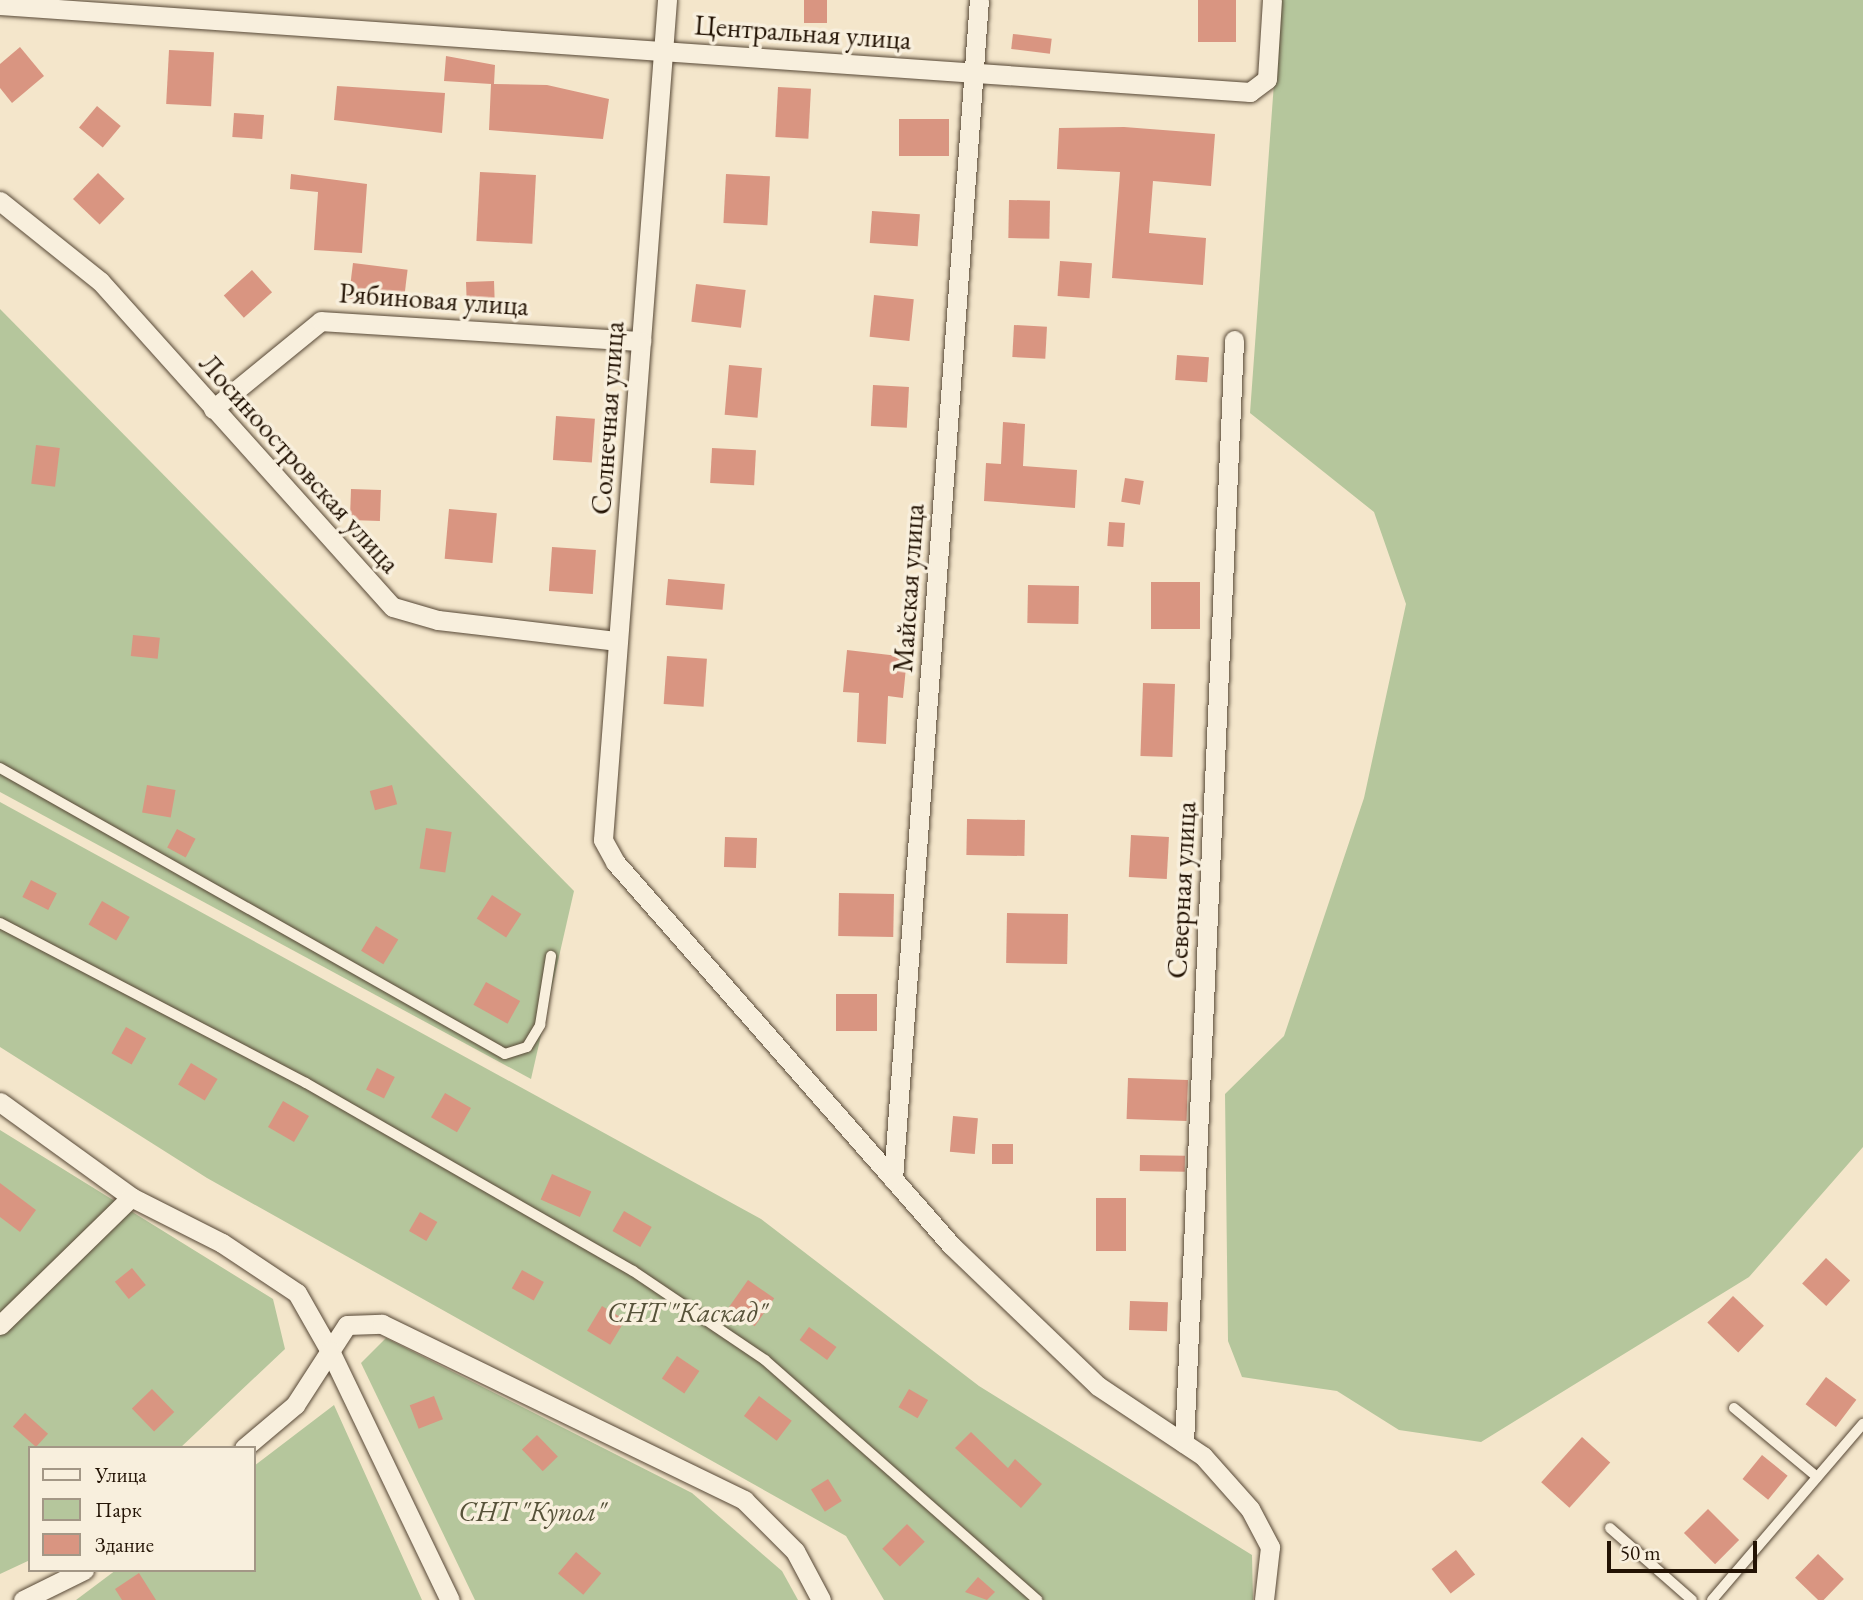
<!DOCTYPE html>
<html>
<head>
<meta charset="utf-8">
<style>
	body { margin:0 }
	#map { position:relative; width:1863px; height:1600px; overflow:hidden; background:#f4e6cb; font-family:"EB Garamond",serif }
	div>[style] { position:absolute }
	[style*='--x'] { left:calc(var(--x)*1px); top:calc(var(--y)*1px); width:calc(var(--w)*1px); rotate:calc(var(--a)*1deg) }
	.green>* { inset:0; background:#b5c69c }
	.building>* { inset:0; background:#d99581; transform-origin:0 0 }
	.roads { filter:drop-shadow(0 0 2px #574836) drop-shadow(0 0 2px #574836) }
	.lane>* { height:10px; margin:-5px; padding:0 5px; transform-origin:5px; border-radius:5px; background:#f8efdd }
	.street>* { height:19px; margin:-9.5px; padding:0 9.5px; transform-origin:9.5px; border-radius:9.5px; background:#f8efdd }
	span { translate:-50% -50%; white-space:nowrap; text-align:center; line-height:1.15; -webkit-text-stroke:7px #f8efdd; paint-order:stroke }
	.street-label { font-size:28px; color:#231304 }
	.park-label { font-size:28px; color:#565239; font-style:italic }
	.legend { position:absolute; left:28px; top:1446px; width:228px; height:126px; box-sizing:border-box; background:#f8efdd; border:2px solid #a39786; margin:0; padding:9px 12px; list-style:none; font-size:21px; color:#231304 }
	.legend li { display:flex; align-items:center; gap:14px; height:35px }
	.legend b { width:35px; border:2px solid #a39786 }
	.scale { position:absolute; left:1607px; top:1541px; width:150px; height:32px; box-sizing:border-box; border:4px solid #231304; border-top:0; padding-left:9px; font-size:21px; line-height:24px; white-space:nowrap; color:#231304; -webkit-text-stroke:5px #f8efdd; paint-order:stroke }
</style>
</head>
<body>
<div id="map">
	<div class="green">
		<i style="clip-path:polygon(1280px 0,1863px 0,1863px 1147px,1749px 1277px,1481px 1442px,1399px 1430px,1337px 1391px,1242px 1377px,1228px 1341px,1225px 1094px,1284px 1036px,1364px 798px,1406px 604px,1374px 512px,1250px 413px)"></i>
		<i style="clip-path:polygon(0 309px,574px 891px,531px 1079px,0 792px)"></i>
		<i style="clip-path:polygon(0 802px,761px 1219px,979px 1386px,1252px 1555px,1253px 1600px,884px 1600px,846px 1536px,207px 1178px,0 1047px)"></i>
		<i style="clip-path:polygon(0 1130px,273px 1299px,285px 1349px,180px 1448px,30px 1448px,30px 1560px,0 1574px)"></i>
		<i style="clip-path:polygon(386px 1338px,692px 1493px,782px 1571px,798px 1600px,475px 1600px,361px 1363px)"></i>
		<i style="clip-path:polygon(334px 1405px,422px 1600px,76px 1600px,116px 1570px,254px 1570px,254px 1466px)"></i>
	</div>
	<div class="building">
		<i style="left:804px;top:0;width:23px;height:23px"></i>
		<i style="left:1198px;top:0;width:38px;height:42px"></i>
		<i style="left:1013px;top:34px;width:39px;height:15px;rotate:7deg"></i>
		<i style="clip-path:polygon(20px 47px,44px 76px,12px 103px,0 88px,0 64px)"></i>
		<i style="left:169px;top:50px;width:45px;height:54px;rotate:3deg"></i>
		<i style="clip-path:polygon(446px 56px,495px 65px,494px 84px,547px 85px,609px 99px,603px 139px,489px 130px,491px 84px,444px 81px)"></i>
		<i style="clip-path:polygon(337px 86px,445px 93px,442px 133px,334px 120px)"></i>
		<i style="left:778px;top:87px;width:33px;height:50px;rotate:3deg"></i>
		<i style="left:97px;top:106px;width:31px;height:28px;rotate:40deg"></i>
		<i style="left:234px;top:113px;width:30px;height:24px;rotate:4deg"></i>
		<i style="left:899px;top:119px;width:50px;height:37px"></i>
		<i style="clip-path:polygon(1124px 127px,1215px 134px,1211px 186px,1153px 181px,1149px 233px,1206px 238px,1203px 285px,1112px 278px,1120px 172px,1057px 169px,1059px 128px)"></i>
		<i style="left:480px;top:172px;width:56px;height:69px;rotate:3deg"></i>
		<i style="left:98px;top:173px;width:37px;height:36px;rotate:44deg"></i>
		<i style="clip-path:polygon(291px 174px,367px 184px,362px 253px,314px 250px,318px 192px,290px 189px)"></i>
		<i style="left:726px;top:174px;width:44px;height:49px;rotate:3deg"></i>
		<i style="left:1009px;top:200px;width:41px;height:38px;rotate:1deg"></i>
		<i style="left:872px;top:211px;width:48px;height:32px;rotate:4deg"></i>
		<i style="left:1060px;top:261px;width:32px;height:35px;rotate:4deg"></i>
		<i style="left:353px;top:263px;width:55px;height:36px;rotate:7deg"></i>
		<i style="left:252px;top:270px;width:30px;height:38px;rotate:48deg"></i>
		<i style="left:494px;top:281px;width:23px;height:28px;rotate:88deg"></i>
		<i style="left:696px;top:284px;width:50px;height:38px;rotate:7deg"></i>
		<i style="left:874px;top:295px;width:40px;height:42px;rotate:6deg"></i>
		<i style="left:1014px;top:325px;width:33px;height:32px;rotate:3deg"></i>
		<i style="left:1177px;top:355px;width:32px;height:25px;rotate:4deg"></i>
		<i style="left:729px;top:365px;width:33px;height:50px;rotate:5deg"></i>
		<i style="left:873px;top:385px;width:36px;height:41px;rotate:3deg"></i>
		<i style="left:556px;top:416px;width:39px;height:44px;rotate:4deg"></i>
		<i style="clip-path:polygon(1003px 422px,1025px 424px,1023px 466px,1077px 470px,1075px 508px,984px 501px,986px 463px,1001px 464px)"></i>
		<i style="left:36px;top:445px;width:24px;height:39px;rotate:7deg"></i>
		<i style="left:712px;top:448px;width:44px;height:35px;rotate:3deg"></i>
		<i style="left:1125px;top:478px;width:19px;height:24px;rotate:9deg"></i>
		<i style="left:351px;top:489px;width:30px;height:31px;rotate:2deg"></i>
		<i style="left:449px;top:509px;width:48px;height:50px;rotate:5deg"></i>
		<i style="left:1109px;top:522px;width:16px;height:24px;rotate:4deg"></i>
		<i style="left:552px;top:547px;width:44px;height:44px;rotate:4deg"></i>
		<i style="left:668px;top:579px;width:57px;height:26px;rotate:5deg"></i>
		<i style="left:1200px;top:582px;width:47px;height:49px;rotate:90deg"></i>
		<i style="left:1028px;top:585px;width:51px;height:38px;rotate:1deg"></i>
		<i style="left:133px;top:635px;width:27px;height:21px;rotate:6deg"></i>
		<i style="clip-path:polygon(847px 650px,907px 657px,903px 698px,888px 696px,886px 744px,857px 742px,859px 693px,843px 692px)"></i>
		<i style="left:667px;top:656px;width:40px;height:48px;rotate:4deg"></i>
		<i style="left:1143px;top:683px;width:32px;height:73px;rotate:2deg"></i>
		<i style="left:147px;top:785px;width:29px;height:28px;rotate:10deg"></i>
		<i style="left:392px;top:785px;width:20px;height:23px;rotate:75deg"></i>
		<i style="left:967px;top:819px;width:58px;height:36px;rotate:1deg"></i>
		<i style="left:426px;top:828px;width:26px;height:41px;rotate:9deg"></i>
		<i style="left:177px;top:829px;width:21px;height:21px;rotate:28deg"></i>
		<i style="left:1131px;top:835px;width:38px;height:42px;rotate:3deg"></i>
		<i style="left:725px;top:837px;width:32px;height:30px;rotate:2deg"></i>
		<i style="left:31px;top:880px;width:29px;height:19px;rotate:27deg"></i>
		<i style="left:839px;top:893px;width:55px;height:43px;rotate:1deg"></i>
		<i style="left:492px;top:895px;width:35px;height:28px;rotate:33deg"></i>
		<i style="left:102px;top:901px;width:32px;height:27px;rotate:30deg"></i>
		<i style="left:1007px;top:913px;width:61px;height:50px;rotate:1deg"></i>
		<i style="left:376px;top:926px;width:26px;height:29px;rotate:31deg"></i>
		<i style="left:486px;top:982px;width:39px;height:26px;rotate:29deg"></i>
		<i style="left:836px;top:994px;width:41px;height:37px"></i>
		<i style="left:126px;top:1027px;width:23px;height:30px;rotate:29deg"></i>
		<i style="left:191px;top:1063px;width:31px;height:25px;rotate:31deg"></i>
		<i style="left:377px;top:1068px;width:20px;height:24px;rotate:27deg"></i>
		<i style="left:1128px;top:1078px;width:60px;height:41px;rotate:2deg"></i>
		<i style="left:445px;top:1093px;width:30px;height:28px;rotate:30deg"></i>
		<i style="left:283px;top:1101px;width:30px;height:30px;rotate:30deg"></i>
		<i style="left:953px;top:1116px;width:25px;height:36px;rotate:5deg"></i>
		<i style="left:1013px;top:1144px;width:20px;height:21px;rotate:90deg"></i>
		<i style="left:1140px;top:1155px;width:45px;height:16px;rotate:1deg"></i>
		<i style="left:552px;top:1174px;width:43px;height:28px;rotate:24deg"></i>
		<i style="clip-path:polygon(0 1183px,36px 1210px,20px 1232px,0 1217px)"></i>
		<i style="left:1096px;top:1198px;width:30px;height:53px"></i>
		<i style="left:624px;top:1211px;width:32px;height:23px;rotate:30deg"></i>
		<i style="left:420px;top:1212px;width:20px;height:22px;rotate:30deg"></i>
		<i style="left:1826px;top:1258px;width:33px;height:35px;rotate:43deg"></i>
		<i style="left:132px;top:1268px;width:22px;height:22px;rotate:51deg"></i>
		<i style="left:522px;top:1270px;width:25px;height:21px;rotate:29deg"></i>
		<i style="left:748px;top:1280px;width:32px;height:34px;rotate:35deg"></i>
		<i style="left:1733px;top:1296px;width:43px;height:37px;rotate:44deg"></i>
		<i style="left:1130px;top:1301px;width:38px;height:29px;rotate:2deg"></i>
		<i style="left:602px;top:1306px;width:27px;height:29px;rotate:31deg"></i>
		<i style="left:809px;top:1327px;width:34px;height:16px;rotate:36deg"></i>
		<i style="left:677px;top:1356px;width:27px;height:27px;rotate:34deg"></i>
		<i style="left:1826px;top:1377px;width:38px;height:34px;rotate:37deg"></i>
		<i style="left:152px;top:1389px;width:32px;height:28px;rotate:46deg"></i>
		<i style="left:909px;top:1389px;width:22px;height:21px;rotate:30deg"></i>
		<i style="left:434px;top:1396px;width:25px;height:26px;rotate:69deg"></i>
		<i style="left:759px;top:1396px;width:41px;height:25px;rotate:37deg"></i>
		<i style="left:25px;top:1413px;width:31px;height:18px;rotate:42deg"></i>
		<i style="clip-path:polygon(971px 1432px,1008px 1468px,1015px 1459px,1042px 1484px,1021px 1508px,955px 1448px)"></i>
		<i style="left:537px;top:1435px;width:30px;height:21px;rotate:46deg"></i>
		<i style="left:1582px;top:1437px;width:38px;height:61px;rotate:42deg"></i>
		<i style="left:1762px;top:1455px;width:33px;height:31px;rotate:39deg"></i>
		<i style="left:828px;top:1479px;width:26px;height:20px;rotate:58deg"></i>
		<i style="left:1708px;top:1509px;width:44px;height:34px;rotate:45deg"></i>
		<i style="left:907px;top:1524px;width:25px;height:35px;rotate:45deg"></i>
		<i style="left:1456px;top:1550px;width:31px;height:31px;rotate:52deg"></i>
		<i style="left:576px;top:1552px;width:33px;height:28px;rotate:40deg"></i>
		<i style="left:1818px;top:1554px;width:36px;height:33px;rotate:44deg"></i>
		<i style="clip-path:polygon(139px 1573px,156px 1600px,122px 1600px,115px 1589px)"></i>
		<i style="clip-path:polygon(978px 1577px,995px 1592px,987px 1600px,965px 1592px)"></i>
	</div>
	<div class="roads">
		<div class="lane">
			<i style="--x:0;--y:768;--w:580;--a:29.52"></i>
			<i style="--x:505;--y:1054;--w:23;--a:-18"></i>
			<i style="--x:527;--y:1047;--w:26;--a:-59"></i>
			<i style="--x:540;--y:1025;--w:70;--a:-80.9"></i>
			<i style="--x:0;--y:923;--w:345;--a:27.6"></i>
			<i style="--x:306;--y:1083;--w:377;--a:29.9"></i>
			<i style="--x:633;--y:1271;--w:159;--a:34"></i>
			<i style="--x:765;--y:1360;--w:363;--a:41.4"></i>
			<i style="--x:1734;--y:1408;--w:108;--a:39.7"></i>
			<i style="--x:1610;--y:1528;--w:109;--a:41.3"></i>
			<i style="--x:1712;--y:1600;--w:232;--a:-49.4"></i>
		</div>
		<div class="street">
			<i style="--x:667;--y:0;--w:842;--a:94.36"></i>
			<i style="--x:603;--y:840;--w:25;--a:61"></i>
			<i style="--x:615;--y:862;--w:511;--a:48.73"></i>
			<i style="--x:952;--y:1246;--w:202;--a:43.8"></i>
			<i style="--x:1098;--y:1386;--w:126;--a:33.7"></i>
			<i style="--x:1203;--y:1456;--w:71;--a:48.4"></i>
			<i style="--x:1250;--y:1509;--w:43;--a:62.2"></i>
			<i style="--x:1270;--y:1547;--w:53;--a:96.5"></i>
			<i style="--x:0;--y:5;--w:1253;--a:3.98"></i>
			<i style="--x:1250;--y:92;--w:21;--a:-37"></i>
			<i style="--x:1267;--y:79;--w:79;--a:-86.4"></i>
			<i style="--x:0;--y:201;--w:128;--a:38.7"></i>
			<i style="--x:100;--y:281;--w:438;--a:48.1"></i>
			<i style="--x:393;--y:607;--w:47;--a:16.1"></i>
			<i style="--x:438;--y:620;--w:181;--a:6.7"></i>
			<i style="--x:213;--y:409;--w:139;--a:-39.2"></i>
			<i style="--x:321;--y:321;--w:321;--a:3.6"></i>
			<i style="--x:0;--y:1102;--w:162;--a:35.9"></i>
			<i style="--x:131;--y:1197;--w:102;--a:26.8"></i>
			<i style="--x:222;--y:1243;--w:90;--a:33.7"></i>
			<i style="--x:297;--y:1293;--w:67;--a:60.4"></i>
			<i style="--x:330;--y:1351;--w:31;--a:-57"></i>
			<i style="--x:347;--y:1325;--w:35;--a:-2"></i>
			<i style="--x:382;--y:1324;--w:403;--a:25.9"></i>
			<i style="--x:744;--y:1500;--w:72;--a:45"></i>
			<i style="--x:795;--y:1551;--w:55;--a:62"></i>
			<i style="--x:893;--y:1179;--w:1182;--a:-85.83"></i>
			<i style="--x:0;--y:1325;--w:183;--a:-44.3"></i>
			<i style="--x:330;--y:1351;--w:276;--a:64.3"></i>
			<i style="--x:1184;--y:1443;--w:1104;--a:-87.4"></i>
			<i style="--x:244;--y:1448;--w:67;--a:-40.1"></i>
			<i style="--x:295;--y:1405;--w:64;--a:-57.1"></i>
			<i style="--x:23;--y:1600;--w:68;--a:-26.2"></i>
		</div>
	</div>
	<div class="street-label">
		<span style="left:803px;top:32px;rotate:4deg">Центральная улица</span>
		<span style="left:434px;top:299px;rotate:4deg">Рябиновая улица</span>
		<span style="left:607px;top:418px;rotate:-86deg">Солнечная улица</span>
		<span style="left:300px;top:463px;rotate:48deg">Лосиноостровская улица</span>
		<span style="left:908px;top:588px;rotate:-86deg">Майская улица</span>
		<span style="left:1181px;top:890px;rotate:-87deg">Северная улица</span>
	</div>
	<div class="park-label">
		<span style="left:687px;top:1312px">СНТ "Каскад"</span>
		<span style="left:532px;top:1511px">СНТ "Купол"</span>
	</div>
	<ul class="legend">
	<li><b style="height:9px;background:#f8efdd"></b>Улица</li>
	<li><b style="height:19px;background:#b5c69c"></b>Парк</li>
	<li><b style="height:19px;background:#d99581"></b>Здание</li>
	</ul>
	<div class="scale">50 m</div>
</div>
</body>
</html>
